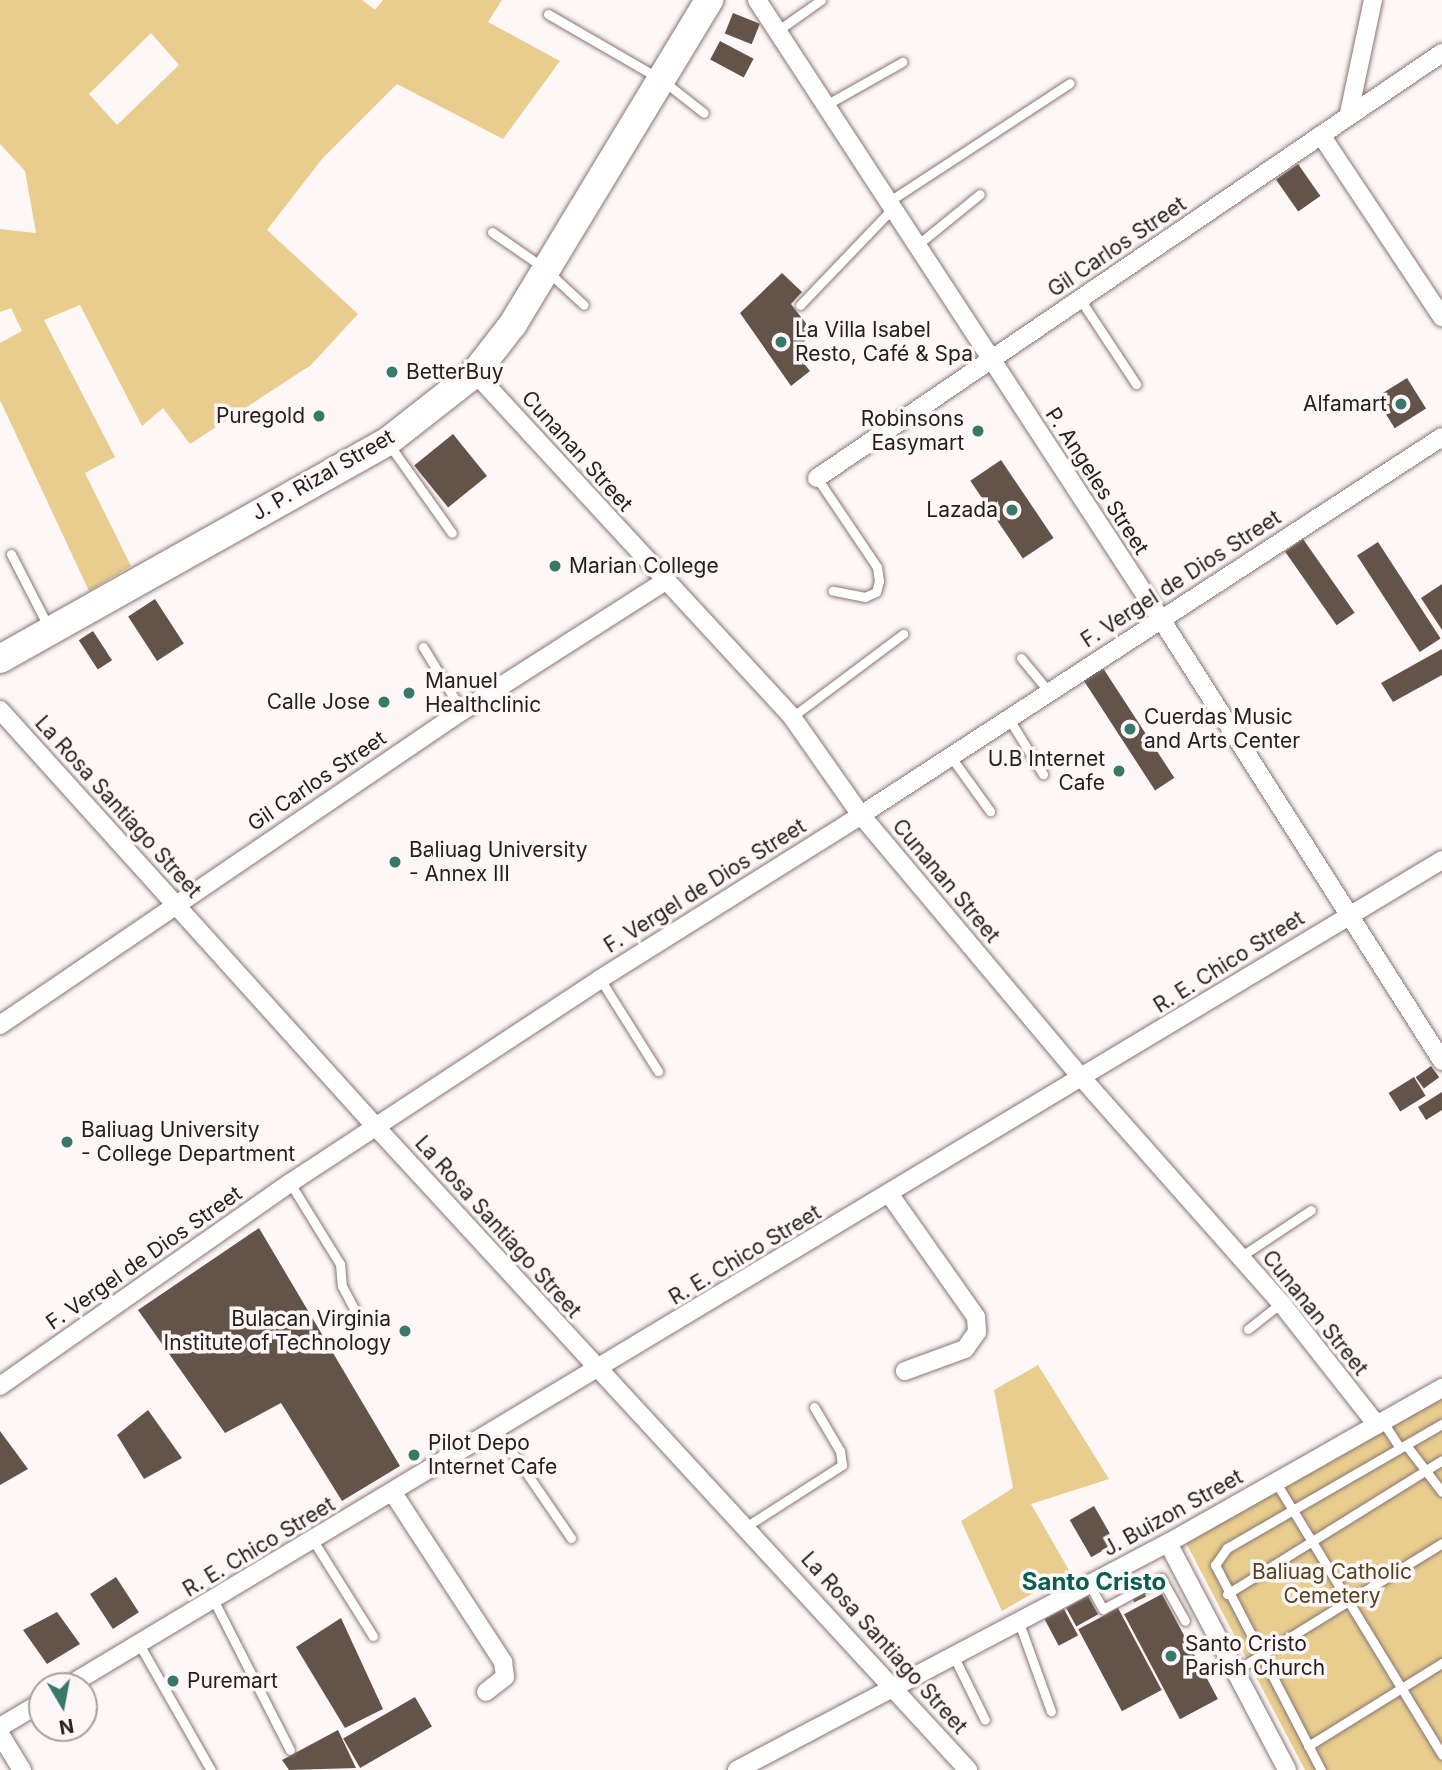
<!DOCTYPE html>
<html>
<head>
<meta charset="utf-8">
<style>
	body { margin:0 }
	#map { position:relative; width:1442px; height:1770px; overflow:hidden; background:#fdf7f7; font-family:Inter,sans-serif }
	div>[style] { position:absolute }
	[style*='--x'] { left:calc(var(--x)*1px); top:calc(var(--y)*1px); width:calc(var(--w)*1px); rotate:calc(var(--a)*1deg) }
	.green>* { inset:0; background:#e8cd8f }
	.building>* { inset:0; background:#645348; transform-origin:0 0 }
	.roads { filter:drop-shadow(0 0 2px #897471) drop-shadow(0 0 2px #897471) }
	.lane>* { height:9px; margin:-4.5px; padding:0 4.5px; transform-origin:4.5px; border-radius:4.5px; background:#fff }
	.street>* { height:18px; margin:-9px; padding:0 9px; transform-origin:9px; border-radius:9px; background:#fff }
	.primary>* { height:28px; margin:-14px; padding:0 14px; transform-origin:14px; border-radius:14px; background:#fff }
	.dots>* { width:19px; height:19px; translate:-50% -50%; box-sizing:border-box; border:4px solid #fdf7f7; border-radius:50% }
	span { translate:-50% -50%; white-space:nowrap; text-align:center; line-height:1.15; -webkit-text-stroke:7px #fdf7f7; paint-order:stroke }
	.street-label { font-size:21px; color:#261d1c }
	.poi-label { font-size:21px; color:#261d1c }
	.left { translate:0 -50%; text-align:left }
	.right { translate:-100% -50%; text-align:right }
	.park-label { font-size:21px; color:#53431e }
	.quarter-label { font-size:24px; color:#056051; font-weight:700 }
	.north { position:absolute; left:28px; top:1672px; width:70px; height:70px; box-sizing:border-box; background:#fdf7f7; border:2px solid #a7a09f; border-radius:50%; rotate:170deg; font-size:19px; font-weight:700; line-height:28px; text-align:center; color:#261d1c }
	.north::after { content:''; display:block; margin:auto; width:24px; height:32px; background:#37796b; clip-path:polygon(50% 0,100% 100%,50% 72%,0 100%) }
</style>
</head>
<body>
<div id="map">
	<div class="green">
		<i style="clip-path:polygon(evenodd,0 0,362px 0,375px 10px,383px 0,502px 0,488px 22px,560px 61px,503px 139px,397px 84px,322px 159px,267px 230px,358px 314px,311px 365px,190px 444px,163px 408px,142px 426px,80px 305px,44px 320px,115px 457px,85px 473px,131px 566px,89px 591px,0 400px,0 343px,22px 331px,11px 308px,0 312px,0 229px,36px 233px,25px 171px,0 144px,0 0,151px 33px,179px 65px,117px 125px,89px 94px,151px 33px)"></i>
		<i style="clip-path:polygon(1038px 1365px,1109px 1479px,1031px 1504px,1070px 1572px,1002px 1611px,961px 1521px,1013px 1488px,994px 1390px)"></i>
		<i style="clip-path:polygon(1442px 1395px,1442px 1770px,1305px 1770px,1184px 1539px)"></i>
	</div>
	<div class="building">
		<i style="left:733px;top:13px;width:29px;height:22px;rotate:22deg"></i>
		<i style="left:720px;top:41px;width:38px;height:21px;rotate:28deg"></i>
		<i style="left:1298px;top:164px;width:39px;height:27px;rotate:55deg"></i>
		<i style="clip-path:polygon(782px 273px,802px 292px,791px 304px,814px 334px,793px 350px,810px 371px,791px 386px,740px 313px)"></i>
		<i style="left:1407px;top:378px;width:36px;height:37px;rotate:58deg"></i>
		<i style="left:453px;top:434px;width:54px;height:50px;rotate:51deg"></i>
		<i style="left:1001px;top:460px;width:94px;height:37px;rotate:56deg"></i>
		<i style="left:1303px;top:539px;width:90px;height:22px;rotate:55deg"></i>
		<i style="left:1378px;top:542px;width:115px;height:25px;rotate:57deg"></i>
		<i style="clip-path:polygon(1442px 584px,1442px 630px,1421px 598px)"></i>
		<i style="left:155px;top:599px;width:53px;height:32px;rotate:57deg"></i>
		<i style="left:93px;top:631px;width:35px;height:17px;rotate:57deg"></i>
		<i style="clip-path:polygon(1442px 649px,1442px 675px,1393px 702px,1381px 683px)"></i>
		<i style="left:1103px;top:668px;width:131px;height:23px;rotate:57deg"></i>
		<i style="left:1431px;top:1066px;width:14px;height:19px;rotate:54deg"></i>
		<i style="left:1414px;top:1077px;width:22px;height:30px;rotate:58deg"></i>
		<i style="clip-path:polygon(1442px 1092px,1442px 1110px,1426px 1120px,1418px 1107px)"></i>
		<i style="clip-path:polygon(259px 1228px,400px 1466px,342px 1501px,281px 1403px,225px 1433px,138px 1310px)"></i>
		<i style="clip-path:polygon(148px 1410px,182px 1458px,144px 1479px,117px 1435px)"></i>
		<i style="clip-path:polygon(0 1431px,28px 1469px,0 1485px)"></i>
		<i style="left:1094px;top:1506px;width:43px;height:28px;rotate:60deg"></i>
		<i style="left:1135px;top:1574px;width:25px;height:13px;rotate:64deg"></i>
		<i style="left:116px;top:1577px;width:42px;height:31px;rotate:57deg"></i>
		<i style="left:1162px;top:1594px;width:119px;height:43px;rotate:62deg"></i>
		<i style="left:1088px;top:1596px;width:21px;height:25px;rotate:61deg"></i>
		<i style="left:1118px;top:1608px;width:93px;height:45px;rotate:62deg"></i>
		<i style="left:1064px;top:1609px;width:30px;height:22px;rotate:62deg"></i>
		<i style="clip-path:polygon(57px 1612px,80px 1644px,47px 1664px,23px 1630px)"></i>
		<i style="clip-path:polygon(341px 1618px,383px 1709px,345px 1728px,296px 1647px)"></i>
		<i style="left:415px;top:1697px;width:34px;height:83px;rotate:60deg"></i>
		<i style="clip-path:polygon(338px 1730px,356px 1768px,289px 1770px,282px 1760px)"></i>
	</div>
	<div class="roads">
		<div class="lane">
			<i style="--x:548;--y:14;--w:132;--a:30.1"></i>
			<i style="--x:662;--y:80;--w:53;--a:38.2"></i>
			<i style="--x:777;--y:31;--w:54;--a:-35.2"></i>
			<i style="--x:824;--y:106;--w:90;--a:-29.4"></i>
			<i style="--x:888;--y:202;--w:217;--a:-33.2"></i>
			<i style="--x:492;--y:232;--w:63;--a:34.7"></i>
			<i style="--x:544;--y:268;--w:54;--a:42.8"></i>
			<i style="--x:916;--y:246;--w:82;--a:-39.1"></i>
			<i style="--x:1080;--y:299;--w:102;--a:56.6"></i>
			<i style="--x:800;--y:305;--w:132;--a:-46.2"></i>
			<i style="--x:388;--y:443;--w:110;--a:54.6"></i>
			<i style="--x:817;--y:478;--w:107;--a:56"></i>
			<i style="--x:877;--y:567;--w:14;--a:82"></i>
			<i style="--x:879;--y:581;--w:11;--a:105"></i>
			<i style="--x:876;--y:592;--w:12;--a:156"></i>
			<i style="--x:865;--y:597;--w:33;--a:-169"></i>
			<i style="--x:11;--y:554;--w:83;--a:62.8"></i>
			<i style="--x:423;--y:647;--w:75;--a:58.6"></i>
			<i style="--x:1021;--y:658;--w:45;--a:50.4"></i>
			<i style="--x:792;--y:717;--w:139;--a:-36.8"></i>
			<i style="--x:1009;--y:719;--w:65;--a:58.3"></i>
			<i style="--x:951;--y:757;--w:67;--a:54.2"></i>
			<i style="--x:600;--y:979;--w:109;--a:57.8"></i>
			<i style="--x:290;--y:1183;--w:95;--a:58.3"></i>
			<i style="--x:340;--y:1264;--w:22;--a:85"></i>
			<i style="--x:342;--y:1286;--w:27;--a:62"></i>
			<i style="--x:1240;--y:1257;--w:85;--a:-33.5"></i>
			<i style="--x:1248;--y:1329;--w:42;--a:-38.2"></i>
			<i style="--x:1383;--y:1422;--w:31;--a:57"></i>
			<i style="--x:497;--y:1430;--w:131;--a:55.6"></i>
			<i style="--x:1406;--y:1445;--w:59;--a:52.5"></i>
			<i style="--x:1275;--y:1481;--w:321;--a:58.6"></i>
			<i style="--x:747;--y:1526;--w:113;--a:-32.7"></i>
			<i style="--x:842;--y:1465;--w:14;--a:-98"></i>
			<i style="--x:840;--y:1451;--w:51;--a:-120.6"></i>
			<i style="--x:314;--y:1542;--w:111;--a:57.9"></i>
			<i style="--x:1089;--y:1584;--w:29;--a:61"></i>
			<i style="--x:1103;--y:1609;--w:66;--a:-28.1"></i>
			<i style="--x:1161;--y:1578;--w:49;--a:60.8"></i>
			<i style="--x:1227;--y:1594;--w:253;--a:-31.9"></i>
			<i style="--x:214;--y:1601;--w:167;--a:63"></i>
			<i style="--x:1018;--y:1620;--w:97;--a:70.1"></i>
			<i style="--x:139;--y:1644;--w:145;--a:60.3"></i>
			<i style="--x:953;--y:1655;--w:72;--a:63.8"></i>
			<i style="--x:1235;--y:1671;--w:243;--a:-31.7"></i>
			<i style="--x:1308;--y:1746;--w:158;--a:-31.8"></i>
			<i style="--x:1321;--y:1770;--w:231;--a:-117.3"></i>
			<i style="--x:1215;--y:1565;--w:21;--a:-55"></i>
			<i style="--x:1227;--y:1548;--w:248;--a:-30"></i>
		</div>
		<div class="street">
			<i style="--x:757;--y:0;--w:739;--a:56.87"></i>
			<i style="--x:1161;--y:619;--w:524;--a:57.55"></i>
			<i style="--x:1349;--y:113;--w:116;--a:-78"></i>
			<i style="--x:1321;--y:135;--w:219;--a:56.4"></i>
			<i style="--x:475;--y:373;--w:468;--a:47.3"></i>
			<i style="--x:792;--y:717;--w:120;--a:54.9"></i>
			<i style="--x:861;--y:815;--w:344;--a:50"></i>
			<i style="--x:1082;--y:1078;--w:300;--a:48.5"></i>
			<i style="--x:1281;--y:1303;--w:155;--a:51.8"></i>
			<i style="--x:817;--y:478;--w:756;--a:-34.22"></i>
			<i style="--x:0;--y:710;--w:561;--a:47.96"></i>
			<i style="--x:376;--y:1127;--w:874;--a:47.36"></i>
			<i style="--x:0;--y:1025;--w:559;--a:-34.2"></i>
			<i style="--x:462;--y:711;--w:241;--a:-32.6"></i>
			<i style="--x:890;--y:1195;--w:149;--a:54.8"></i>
			<i style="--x:976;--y:1317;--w:15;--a:86"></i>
			<i style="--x:977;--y:1332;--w:21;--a:125"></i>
			<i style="--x:965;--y:1349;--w:64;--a:159.9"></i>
			<i style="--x:0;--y:1386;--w:354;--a:-35"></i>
			<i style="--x:290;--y:1183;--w:371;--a:-33.3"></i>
			<i style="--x:600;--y:979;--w:308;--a:-32.1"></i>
			<i style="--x:861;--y:815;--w:693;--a:-33.05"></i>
			<i style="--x:393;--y:1493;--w:202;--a:56.9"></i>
			<i style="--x:503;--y:1662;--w:15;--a:82"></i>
			<i style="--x:505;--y:1677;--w:24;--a:142"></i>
			<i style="--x:1168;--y:1543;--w:256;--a:62.3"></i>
			<i style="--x:68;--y:1686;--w:1603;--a:-31.01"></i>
			<i style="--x:0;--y:1727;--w:49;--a:-30.8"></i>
			<i style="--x:0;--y:1734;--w:42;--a:58.6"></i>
			<i style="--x:737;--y:1770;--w:487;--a:-27.8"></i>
			<i style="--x:1168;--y:1543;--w:315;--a:-29.5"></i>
		</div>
		<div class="primary">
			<i style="--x:0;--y:659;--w:444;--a:-29.3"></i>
			<i style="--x:387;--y:442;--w:112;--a:-38.1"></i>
			<i style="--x:475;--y:373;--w:62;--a:-52.2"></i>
			<i style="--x:513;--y:324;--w:379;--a:-58.8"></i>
		</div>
	</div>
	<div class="dots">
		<i style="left:781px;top:342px;background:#37796b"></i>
		<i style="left:392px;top:372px;background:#37796b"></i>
		<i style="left:1401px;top:404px;background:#37796b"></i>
		<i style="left:319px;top:416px;background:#37796b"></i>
		<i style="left:978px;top:431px;background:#37796b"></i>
		<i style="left:1012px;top:510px;background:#37796b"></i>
		<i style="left:555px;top:566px;background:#37796b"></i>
		<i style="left:409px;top:693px;background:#37796b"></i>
		<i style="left:384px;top:702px;background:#37796b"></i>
		<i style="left:1130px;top:729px;background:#37796b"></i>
		<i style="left:1119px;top:771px;background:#37796b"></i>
		<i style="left:395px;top:862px;background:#37796b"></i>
		<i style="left:67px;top:1142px;background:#37796b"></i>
		<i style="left:405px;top:1331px;background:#37796b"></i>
		<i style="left:414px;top:1455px;background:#37796b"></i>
		<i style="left:1171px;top:1656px;background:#37796b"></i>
		<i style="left:173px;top:1681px;background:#37796b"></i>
	</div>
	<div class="street-label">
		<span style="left:1117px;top:247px;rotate:-34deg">Gil Carlos Street</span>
		<span style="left:577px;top:451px;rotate:48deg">Cunanan Street</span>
		<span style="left:323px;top:475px;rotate:-30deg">J. P. Rizal Street</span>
		<span style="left:1097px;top:481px;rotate:57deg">P. Angeles Street</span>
		<span style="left:1181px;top:579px;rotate:-33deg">F. Vergel de Dios Street</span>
		<span style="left:317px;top:781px;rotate:-34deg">Gil Carlos Street</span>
		<span style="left:118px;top:807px;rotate:48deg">La Rosa Santiago Street</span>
		<span style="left:946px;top:881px;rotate:50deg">Cunanan Street</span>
		<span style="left:705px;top:886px;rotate:-32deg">F. Vergel de Dios Street</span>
		<span style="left:1229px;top:962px;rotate:-32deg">R. E. Chico Street</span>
		<span style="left:498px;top:1227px;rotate:48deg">La Rosa Santiago Street</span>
		<span style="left:745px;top:1255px;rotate:-31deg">R. E. Chico Street</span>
		<span style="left:144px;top:1258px;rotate:-35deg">F. Vergel de Dios Street</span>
		<span style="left:1315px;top:1313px;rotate:51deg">Cunanan Street</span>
		<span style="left:1173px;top:1513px;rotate:-29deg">J. Buizon Street</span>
		<span style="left:259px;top:1547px;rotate:-31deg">R. E. Chico Street</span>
		<span style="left:884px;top:1643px;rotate:48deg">La Rosa Santiago Street</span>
	</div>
	<div class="poi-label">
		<span class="left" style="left:795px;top:342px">La Villa Isabel<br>Resto, Café &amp; Spa</span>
		<span class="left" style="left:406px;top:372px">BetterBuy</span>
		<span class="right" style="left:1387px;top:404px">Alfamart</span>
		<span class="right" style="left:305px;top:416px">Puregold</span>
		<span class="right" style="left:964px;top:431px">Robinsons<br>Easymart</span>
		<span class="right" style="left:998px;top:510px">Lazada</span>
		<span class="left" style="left:569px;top:566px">Marian College</span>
		<span class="left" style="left:425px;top:693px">Manuel<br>Healthclinic</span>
		<span class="right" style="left:370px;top:702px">Calle Jose</span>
		<span class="left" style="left:1144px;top:729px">Cuerdas Music<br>and Arts Center</span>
		<span class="right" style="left:1105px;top:771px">U.B Internet<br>Cafe</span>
		<span class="left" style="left:409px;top:862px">Baliuag University<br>- Annex III</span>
		<span class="left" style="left:81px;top:1142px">Baliuag University<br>- College Department</span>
		<span class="right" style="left:391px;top:1331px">Bulacan Virginia<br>Institute of Technology</span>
		<span class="left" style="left:428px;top:1455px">Pilot Depo<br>Internet Cafe</span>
		<span class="left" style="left:1185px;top:1656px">Santo Cristo<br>Parish Church</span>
		<span class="left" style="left:187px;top:1681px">Puremart</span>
	</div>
	<div class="park-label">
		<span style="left:1332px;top:1584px">Baliuag Catholic<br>Cemetery</span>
	</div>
	<div class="quarter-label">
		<span style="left:1094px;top:1582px">Santo Cristo</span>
	</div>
	<div class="north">N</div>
</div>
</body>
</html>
